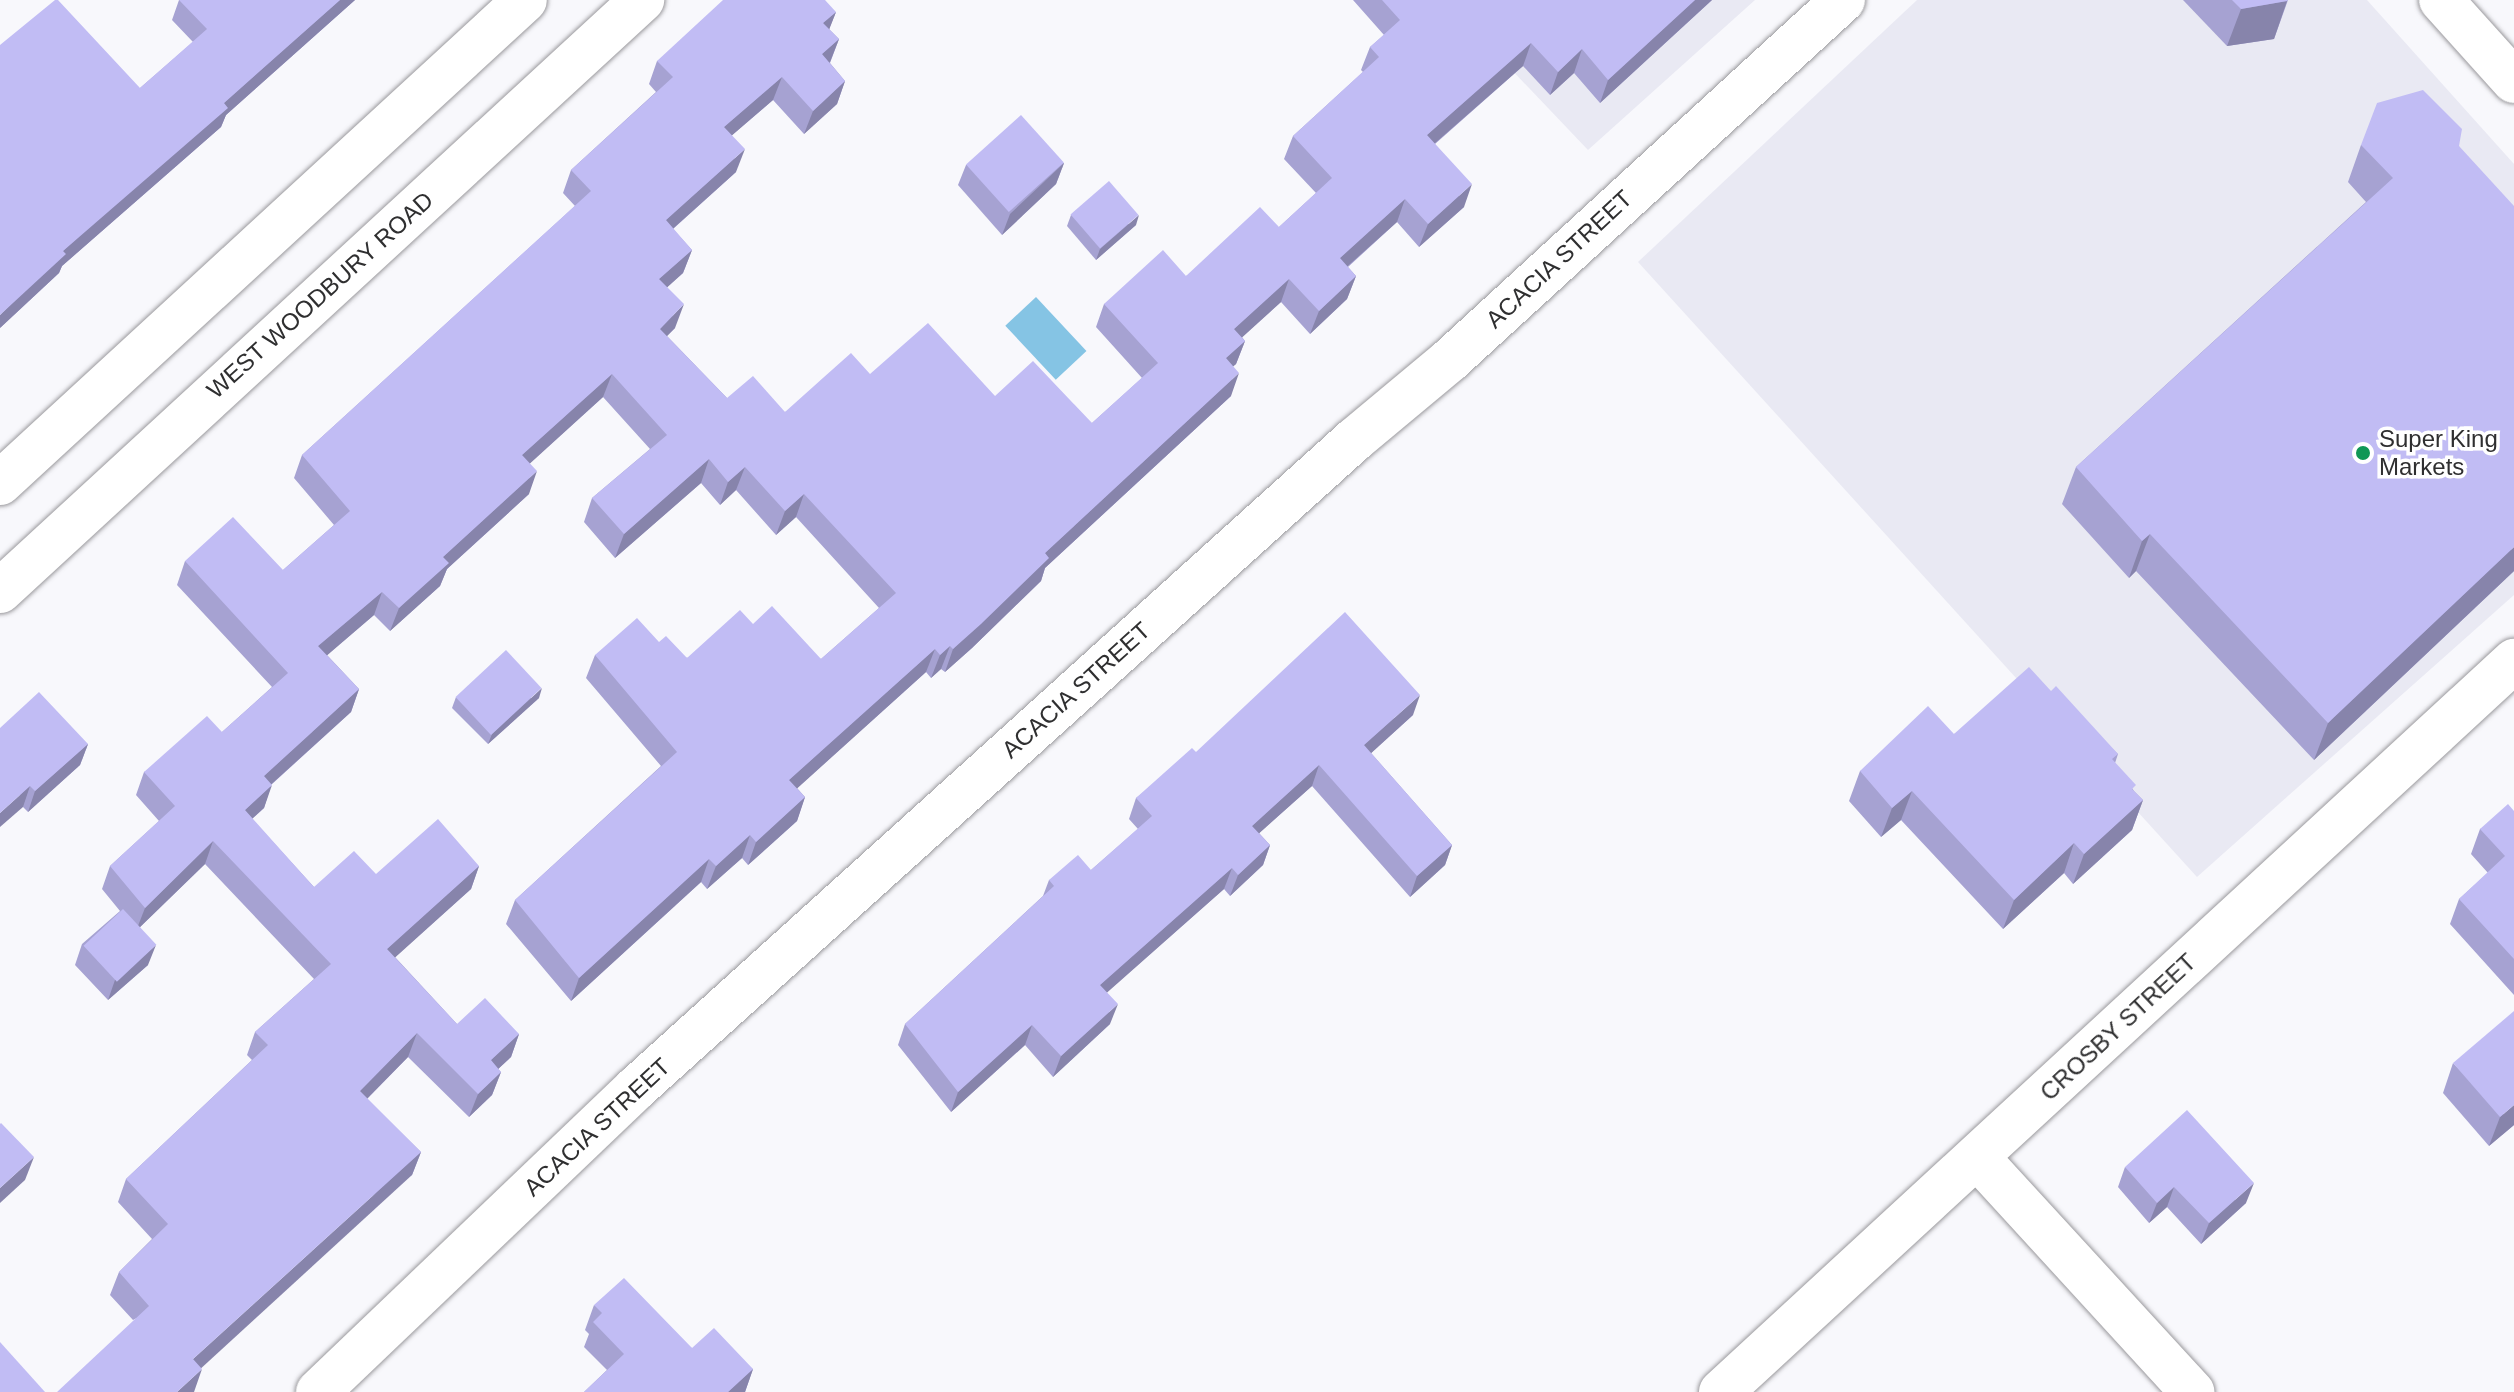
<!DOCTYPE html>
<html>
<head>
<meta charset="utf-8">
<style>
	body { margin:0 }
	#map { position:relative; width:2514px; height:1392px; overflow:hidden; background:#f8f8fc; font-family:Helvetica,sans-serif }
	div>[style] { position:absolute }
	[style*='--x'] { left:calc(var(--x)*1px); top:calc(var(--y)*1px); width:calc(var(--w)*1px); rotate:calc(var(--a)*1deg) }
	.built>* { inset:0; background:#e9e9f3 }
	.water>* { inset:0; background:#85c4e4; transform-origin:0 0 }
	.roads { filter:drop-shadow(0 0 2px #9a999d) drop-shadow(0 0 2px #9a999d) }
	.minor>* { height:44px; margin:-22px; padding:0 22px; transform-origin:22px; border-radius:22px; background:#fff }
	.major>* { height:44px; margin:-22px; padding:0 22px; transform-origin:22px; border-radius:22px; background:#fff }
	.wall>* { inset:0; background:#a6a2d2 }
	.shaded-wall>* { inset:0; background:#8784ab }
	.building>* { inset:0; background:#c1bcf4; transform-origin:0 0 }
	.dots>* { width:22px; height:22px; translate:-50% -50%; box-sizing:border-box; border:4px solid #fff; border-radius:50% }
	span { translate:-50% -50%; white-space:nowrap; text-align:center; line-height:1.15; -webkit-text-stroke:7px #fff; paint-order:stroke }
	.street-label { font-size:24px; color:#2f2f30 }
	.poi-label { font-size:24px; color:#2f2f30 }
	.left { translate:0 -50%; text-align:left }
</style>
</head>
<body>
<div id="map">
	<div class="built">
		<i style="clip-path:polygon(1445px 0,1755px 0,1588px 150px)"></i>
		<i style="clip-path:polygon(1917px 0,2367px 0,2514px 164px,2514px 595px,2197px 877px,1638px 262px)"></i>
	</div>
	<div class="water">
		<i style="left:1036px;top:297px;width:74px;height:42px;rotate:47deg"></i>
	</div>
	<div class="roads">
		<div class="minor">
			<i style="--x:1977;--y:1157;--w:319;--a:47.5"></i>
			<i style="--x:318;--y:1392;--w:439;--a:-43.7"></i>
			<i style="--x:635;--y:1089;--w:969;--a:-42.07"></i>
			<i style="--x:1354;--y:440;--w:125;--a:-39.8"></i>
			<i style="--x:1450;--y:360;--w:533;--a:-42.49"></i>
			<i style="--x:1721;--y:1392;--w:1079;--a:-42.67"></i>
		</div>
		<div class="major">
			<i style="--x:2441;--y:0;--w:109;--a:48"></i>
			<i style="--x:0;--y:483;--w:713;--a:-42.61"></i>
			<i style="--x:0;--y:591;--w:873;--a:-42.63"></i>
		</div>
	</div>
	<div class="wall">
		<i style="clip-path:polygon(179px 0,355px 0,226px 115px,221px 127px,62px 266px,59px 273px,0 328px,140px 88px,193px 42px,172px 20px)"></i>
		<i style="clip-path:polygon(1353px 0,1712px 0,1600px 103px,1574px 73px,1550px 95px,1523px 66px,1435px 144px,1464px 207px,1419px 247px,1397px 222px,1348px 267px,1356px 276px,1347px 299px,1310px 334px,1281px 302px,1242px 337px,1245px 341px,1236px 364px,1233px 366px,1231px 396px,1045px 568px,1041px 581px,972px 648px,945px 672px,941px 669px,931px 678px,926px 672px,797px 788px,805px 797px,797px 821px,748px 865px,742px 858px,707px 889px,701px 882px,571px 1001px,506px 924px,515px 900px,661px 766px,586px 678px,595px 655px,659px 642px,687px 658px,753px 624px,821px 659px,879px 608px,796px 517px,776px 535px,736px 490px,720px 505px,701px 483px,615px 558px,584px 522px,592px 498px,650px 449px,603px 397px,530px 463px,529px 494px,447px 569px,440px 586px,390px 631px,374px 615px,327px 655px,359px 689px,351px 712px,271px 785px,264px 808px,252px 819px,314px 887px,376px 874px,479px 866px,471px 889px,395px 957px,457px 1024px,519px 1034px,511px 1057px,498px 1069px,501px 1072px,492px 1095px,469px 1117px,408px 1057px,367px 1099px,421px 1152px,412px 1175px,133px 1320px,110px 1295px,119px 1272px,152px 1239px,118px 1202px,126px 1179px,252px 1060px,247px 1055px,255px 1032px,314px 979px,205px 864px,140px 927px,148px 965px,108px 1000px,75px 965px,82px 944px,120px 911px,102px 889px,110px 866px,159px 821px,136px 795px,144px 772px,222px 732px,272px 687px,177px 585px,185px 561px,283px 570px,334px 525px,294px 478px,302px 455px,575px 206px,563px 193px,571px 170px,656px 92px,649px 84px,657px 61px,836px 12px,829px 29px,839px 39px,830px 63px,845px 81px,837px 104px,804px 134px,773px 100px,732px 135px,736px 172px,673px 229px,692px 250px,683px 273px,667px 287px,675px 328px,667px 336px,727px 398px,785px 412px,870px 374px,995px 396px,1092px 423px,1142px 378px,1096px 327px,1104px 304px,1186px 276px,1279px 227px,1316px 193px,1284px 159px,1293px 136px,1363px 72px,1361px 70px,1370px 47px,1384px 35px)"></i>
		<i style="clip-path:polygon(2183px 0,2288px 0,2274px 39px,2227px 46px)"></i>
		<i style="clip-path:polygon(2361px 145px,2459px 146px,2514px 571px,2314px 760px,2136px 571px,2129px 578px,2062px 504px,2076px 467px,2366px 202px,2348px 182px)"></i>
		<i style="clip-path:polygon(1064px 163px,1056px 184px,1002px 235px,958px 185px,966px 165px)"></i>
		<i style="clip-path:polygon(1071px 215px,1136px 225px,1096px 260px,1067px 226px)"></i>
		<i style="clip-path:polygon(2051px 691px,2118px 754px,2115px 763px,2134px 791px,2143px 800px,2132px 830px,2073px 884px,2064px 873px,2003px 929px,1901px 820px,1881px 837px,1849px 801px,1860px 771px,1954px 734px)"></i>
		<i style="clip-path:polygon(456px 697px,539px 698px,488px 744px,452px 708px)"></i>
		<i style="clip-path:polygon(1413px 715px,1371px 753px,1452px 845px,1445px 865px,1410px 897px,1312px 786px,1259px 833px,1270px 845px,1263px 865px,1230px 896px,1224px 889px,1107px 992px,1110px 1024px,1053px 1077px,1025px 1045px,951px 1112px,898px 1045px,905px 1024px,1043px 896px,1049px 880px,1091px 870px,1138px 829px,1129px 819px,1136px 798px,1196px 752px)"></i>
		<i style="clip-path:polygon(0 728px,88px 744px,80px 765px,28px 812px,23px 807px)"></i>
		<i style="clip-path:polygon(2514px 811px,2514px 995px,2450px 924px,2459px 899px,2488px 873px,2471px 854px,2480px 829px)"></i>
		<i style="clip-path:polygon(2453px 1063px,2514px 1125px,2489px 1146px,2443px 1093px)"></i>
		<i style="clip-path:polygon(2125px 1167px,2246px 1203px,2201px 1244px,2167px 1207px,2149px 1223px,2118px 1187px)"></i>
		<i style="clip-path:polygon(594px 1305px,692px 1348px,753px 1369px,745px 1392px,584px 1392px,607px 1370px,584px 1347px,589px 1334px,585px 1330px)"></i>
	</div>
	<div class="shaded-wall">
		<i style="clip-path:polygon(340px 0,355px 0,226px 115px,221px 127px,62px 266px,59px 273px,0 328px,0 315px,63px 251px,224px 103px)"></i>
		<i style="clip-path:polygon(1695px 0,1712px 0,1600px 103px,1608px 80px)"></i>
		<i style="clip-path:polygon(2287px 1px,2274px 39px,2227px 46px,2241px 9px)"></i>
		<i style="clip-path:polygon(836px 12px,827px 35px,823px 23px)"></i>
		<i style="clip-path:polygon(839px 39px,830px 62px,814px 77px,822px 54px)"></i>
		<i style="clip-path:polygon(1531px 43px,1523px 66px,1418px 158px,1427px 135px)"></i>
		<i style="clip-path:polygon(1582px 49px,1574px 73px,1550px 95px,1558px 72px)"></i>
		<i style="clip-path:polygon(782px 77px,773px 100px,715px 150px,724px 127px)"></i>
		<i style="clip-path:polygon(845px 81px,837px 104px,804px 134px,813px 111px)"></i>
		<i style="clip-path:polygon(745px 149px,736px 172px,657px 243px,666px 220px)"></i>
		<i style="clip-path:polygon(1064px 163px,1056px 184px,1002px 235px,1010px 214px)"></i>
		<i style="clip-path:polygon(1472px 184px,1464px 207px,1419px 247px,1428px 224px)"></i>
		<i style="clip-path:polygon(1405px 199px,1397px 222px,1331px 281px,1340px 258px)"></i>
		<i style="clip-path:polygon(1139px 215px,1136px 225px,1096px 260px,1100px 249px)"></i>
		<i style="clip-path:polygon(692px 250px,683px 273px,651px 302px,659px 279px)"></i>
		<i style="clip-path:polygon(1356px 276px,1347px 299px,1310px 334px,1319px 311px)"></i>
		<i style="clip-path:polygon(1289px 279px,1281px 302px,1226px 352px,1234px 329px)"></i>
		<i style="clip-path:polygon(684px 304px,675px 328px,651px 352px,660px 329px)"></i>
		<i style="clip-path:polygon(1245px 341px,1236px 364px,1217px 381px,1226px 358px)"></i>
		<i style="clip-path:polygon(1239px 373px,1231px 396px,1045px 568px,1041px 581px,972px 648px,945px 672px,953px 649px,1045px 553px)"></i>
		<i style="clip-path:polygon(612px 374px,603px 397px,514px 478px,522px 455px)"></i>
		<i style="clip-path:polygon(709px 459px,701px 483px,615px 558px,624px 534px)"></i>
		<i style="clip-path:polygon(745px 467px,736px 490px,720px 505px,728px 482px)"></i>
		<i style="clip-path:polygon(537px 471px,529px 494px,447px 569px,440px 586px,390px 631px,399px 608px,443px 557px)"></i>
		<i style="clip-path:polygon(804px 494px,796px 517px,776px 535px,785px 511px)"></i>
		<i style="clip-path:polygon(2150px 534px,2136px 571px,2129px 578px,2142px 541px)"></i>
		<i style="clip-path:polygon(2514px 547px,2514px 571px,2314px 760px,2328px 723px)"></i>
		<i style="clip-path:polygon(382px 592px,374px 615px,310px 670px,318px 646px)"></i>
		<i style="clip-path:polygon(950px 646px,941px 669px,931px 678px,940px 655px)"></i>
		<i style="clip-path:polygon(935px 649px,926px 672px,781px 803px,789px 780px)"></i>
		<i style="clip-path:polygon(542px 688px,539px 698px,488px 744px,492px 734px)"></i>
		<i style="clip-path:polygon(359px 689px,351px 712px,255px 799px,264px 776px)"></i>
		<i style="clip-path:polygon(1420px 695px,1413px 715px,1357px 766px,1364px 745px)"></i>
		<i style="clip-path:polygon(88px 744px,80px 765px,28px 812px,35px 791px)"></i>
		<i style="clip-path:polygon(1319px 765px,1312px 786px,1245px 846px,1252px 826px)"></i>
		<i style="clip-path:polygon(272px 785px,264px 808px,236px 833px,245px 810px)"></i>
		<i style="clip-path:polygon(30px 786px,23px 807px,0 827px,0 813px)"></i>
		<i style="clip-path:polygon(1912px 791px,1901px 820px,1881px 837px,1892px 808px)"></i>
		<i style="clip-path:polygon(805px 797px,797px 821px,748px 865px,756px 842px)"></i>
		<i style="clip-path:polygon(2143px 800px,2132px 830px,2073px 884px,2084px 854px)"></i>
		<i style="clip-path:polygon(750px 835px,742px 858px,707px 889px,716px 866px)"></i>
		<i style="clip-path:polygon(213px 841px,205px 864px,136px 931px,145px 908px)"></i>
		<i style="clip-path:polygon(2074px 843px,2064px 873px,2003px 929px,2014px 900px)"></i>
		<i style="clip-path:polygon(1270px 845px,1263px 865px,1230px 896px,1238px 875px)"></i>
		<i style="clip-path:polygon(1452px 845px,1445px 865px,1410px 897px,1417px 876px)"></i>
		<i style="clip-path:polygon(709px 859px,701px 882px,571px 1001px,579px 978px)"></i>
		<i style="clip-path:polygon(479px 866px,471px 889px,379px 972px,387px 949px)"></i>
		<i style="clip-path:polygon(1232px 868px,1224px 889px,1093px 1005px,1100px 985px)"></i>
		<i style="clip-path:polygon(156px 945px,148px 965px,108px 1000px,115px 980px)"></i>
		<i style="clip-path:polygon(1118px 1004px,1110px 1024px,1053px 1077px,1061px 1056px)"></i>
		<i style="clip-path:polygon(1032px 1025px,1025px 1045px,951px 1112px,958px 1092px)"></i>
		<i style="clip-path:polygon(417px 1033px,408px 1057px,351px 1115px,360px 1091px)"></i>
		<i style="clip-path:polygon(519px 1034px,511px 1057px,482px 1084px,491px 1060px)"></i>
		<i style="clip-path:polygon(501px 1072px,492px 1095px,469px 1117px,478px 1094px)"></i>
		<i style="clip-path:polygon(2514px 1105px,2514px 1125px,2489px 1146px,2500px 1117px)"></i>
		<i style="clip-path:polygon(421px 1152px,412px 1175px,185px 1383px,193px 1359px)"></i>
		<i style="clip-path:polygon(34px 1157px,25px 1180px,0 1203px,0 1188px)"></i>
		<i style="clip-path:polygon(2254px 1183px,2246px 1203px,2201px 1244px,2209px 1223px)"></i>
		<i style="clip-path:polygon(2174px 1187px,2167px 1207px,2149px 1223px,2157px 1203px)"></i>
		<i style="clip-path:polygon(202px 1369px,194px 1392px,177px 1392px)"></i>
		<i style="clip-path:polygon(753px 1369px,745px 1392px,728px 1392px)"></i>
	</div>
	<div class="building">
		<i style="clip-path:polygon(55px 0,58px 0,140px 88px,207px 29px,179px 0,340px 0,224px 103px,228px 108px,63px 251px,66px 254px,0 315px,0 45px)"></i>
		<i style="clip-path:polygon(723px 0,825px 0,836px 12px,823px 23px,839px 39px,822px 54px,845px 81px,813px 111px,782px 77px,724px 127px,745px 149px,666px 220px,692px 250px,659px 279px,684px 304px,660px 329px,727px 398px,753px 376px,785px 412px,851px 353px,870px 374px,928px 323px,995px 396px,1033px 361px,1092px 423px,1158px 363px,1104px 304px,1163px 250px,1186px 276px,1260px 207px,1279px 227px,1332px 178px,1293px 136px,1379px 57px,1370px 47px,1400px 20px,1382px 0,1695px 0,1608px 80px,1582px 49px,1558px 72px,1531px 43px,1427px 135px,1472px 184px,1428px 224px,1405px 199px,1340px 258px,1356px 276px,1319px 311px,1289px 279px,1234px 329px,1245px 341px,1226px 358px,1239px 373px,1045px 553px,1049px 558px,981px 624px,953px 649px,950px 646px,940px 655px,935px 649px,789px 780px,805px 797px,756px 842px,750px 835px,716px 866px,709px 859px,579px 978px,515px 900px,677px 752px,595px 655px,637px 618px,659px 642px,666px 636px,687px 658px,740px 610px,753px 624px,772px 606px,821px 659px,896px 593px,804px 494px,785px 511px,745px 467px,728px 482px,709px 459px,624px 534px,592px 498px,667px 435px,612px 374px,522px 455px,537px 471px,443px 557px,449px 563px,399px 608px,382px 592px,318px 646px,359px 689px,264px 776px,272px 785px,245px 810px,314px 887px,354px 851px,376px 874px,438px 819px,479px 866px,387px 949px,457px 1024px,485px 998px,519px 1034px,491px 1060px,501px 1072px,478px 1094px,417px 1033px,360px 1091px,421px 1152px,193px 1359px,202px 1369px,177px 1392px,57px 1392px,149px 1306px,119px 1272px,168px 1224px,126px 1179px,268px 1045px,255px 1032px,331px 964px,213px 841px,145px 908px,110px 866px,175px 806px,144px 772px,207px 716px,222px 732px,288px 673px,185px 561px,233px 517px,283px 570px,350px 511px,302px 455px,591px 191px,571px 170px,673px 77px,657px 61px)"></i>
		<i style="clip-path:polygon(2232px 0,2288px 0,2287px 1px,2241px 9px)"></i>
		<i style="clip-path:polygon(2423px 90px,2462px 129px,2459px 146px,2514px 206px,2514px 547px,2328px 723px,2150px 534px,2142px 541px,2076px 467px,2393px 178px,2361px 145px,2377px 103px)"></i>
		<i style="left:1021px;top:115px;width:64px;height:74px;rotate:48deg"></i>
		<i style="left:1109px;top:181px;width:45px;height:51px;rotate:49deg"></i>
		<i style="clip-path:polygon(1345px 612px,1420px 695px,1364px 745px,1452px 845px,1417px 876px,1319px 765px,1252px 826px,1270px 845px,1238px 875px,1232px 868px,1100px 985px,1118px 1004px,1061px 1056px,1032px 1025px,958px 1092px,905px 1024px,1054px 886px,1049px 880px,1078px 855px,1091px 870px,1152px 816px,1136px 798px,1192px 748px,1196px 752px)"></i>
		<i style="left:506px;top:650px;width:52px;height:69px;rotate:47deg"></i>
		<i style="clip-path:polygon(2029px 667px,2051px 691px,2056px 686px,2118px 754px,2112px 759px,2136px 785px,2132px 789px,2143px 800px,2084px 854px,2074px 843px,2014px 900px,1912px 791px,1892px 808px,1860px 771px,1928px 706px,1954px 734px)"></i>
		<i style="clip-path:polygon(39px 692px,88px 744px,35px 791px,30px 786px,0 813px,0 728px)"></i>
		<i style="clip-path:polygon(2508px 804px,2514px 811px,2514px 959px,2459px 899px,2505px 856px,2480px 829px)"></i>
		<i style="left:123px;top:909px;width:49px;height:54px;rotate:47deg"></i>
		<i style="clip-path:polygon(2514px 1011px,2514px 1105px,2500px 1117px,2453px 1063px)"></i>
		<i style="clip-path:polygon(2187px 1110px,2254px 1183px,2209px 1223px,2174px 1187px,2157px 1203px,2125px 1167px)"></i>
		<i style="clip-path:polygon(1px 1123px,34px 1157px,0 1188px,0 1124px)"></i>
		<i style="clip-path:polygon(624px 1278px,692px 1348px,714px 1328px,753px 1369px,728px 1392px,584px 1392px,624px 1354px,593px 1322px,602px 1313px,594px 1305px)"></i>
		<i style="clip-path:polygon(0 1342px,45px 1392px,0 1392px)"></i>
	</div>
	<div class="dots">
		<i style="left:2363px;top:453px;background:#109756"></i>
	</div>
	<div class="street-label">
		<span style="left:1559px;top:259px;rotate:-43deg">ACACIA STREET</span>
		<span style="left:320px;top:295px;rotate:-42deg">WEST WOODBURY ROAD</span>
		<span style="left:1076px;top:690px;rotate:-42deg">ACACIA STREET</span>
		<span style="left:2118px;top:1027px;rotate:-43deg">CROSBY STREET</span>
		<span style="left:597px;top:1127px;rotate:-43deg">ACACIA STREET</span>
	</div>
	<div class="poi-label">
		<span class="left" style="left:2379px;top:453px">Super King<br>Markets</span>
	</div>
</div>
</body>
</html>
